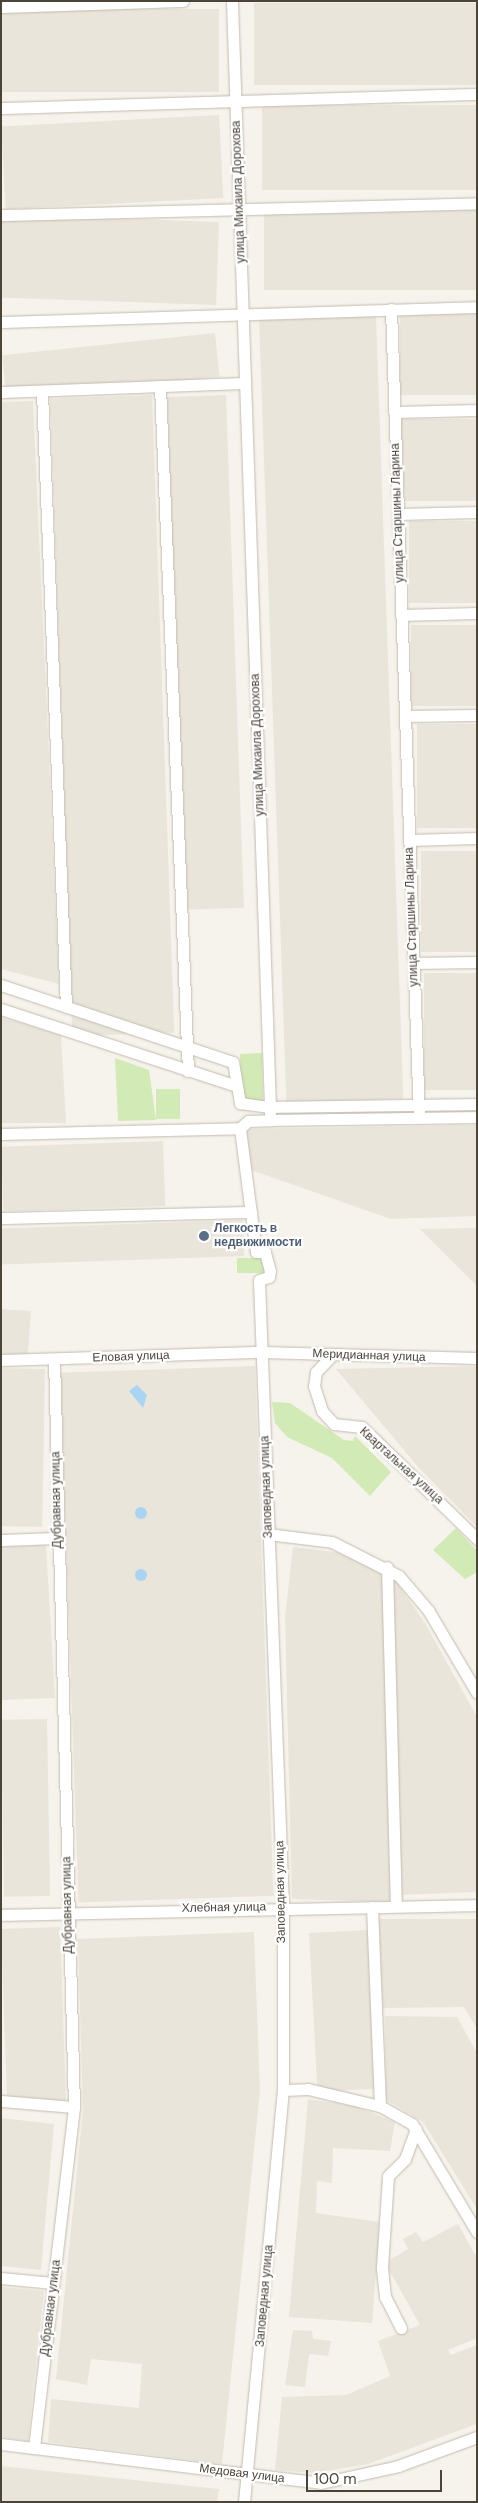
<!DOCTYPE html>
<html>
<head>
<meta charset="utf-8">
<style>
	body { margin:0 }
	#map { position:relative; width:478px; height:2503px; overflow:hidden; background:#f6f3ec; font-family:"DM Sans",sans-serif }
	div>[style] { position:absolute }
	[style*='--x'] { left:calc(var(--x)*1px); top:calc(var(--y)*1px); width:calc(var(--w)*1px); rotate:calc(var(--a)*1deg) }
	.residential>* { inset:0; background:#eae5da; transform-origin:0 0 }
	.green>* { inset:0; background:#d2eab5; transform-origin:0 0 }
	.water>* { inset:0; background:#a9d4f2 }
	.round { border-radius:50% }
	.roads { filter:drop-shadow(0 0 1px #c2bbae) drop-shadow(0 0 1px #c2bbae) }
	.minor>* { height:11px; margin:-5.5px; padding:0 5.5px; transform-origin:5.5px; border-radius:5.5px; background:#fff }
	.dots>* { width:14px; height:14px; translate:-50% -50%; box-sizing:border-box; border:2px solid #fff; border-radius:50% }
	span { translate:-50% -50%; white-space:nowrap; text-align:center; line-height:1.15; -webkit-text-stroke:4.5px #fff; paint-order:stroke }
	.street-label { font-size:12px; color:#4b4439 }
	.service-label { font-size:12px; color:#4e5e75; font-weight:700 }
	.left { translate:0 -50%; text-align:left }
	.frame { position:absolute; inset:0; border:2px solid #4b4439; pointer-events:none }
	.scale { position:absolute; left:306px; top:2470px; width:136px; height:22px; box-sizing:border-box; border:2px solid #4b4439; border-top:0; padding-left:6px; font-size:15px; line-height:18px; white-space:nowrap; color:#4b4439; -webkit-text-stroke:4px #fff; paint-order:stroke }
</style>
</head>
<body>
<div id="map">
	<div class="residential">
		<i style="left:477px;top:3px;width:82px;height:223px;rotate:90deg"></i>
		<i style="left:219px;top:9px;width:83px;height:218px;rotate:90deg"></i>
		<i style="left:477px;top:105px;width:85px;height:215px;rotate:90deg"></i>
		<i style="left:219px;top:115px;width:83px;height:218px;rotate:87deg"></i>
		<i style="left:477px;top:207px;width:83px;height:213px;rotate:90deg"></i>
		<i style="left:219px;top:222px;width:83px;height:218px;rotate:92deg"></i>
		<i style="left:477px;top:314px;width:81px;height:77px;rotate:90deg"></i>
		<i style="left:376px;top:316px;width:783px;height:117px;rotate:88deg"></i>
		<i style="left:215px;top:333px;width:44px;height:214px;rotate:84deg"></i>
		<i style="left:152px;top:395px;width:638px;height:102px;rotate:88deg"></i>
		<i style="left:226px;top:395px;width:513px;height:59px;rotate:88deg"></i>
		<i style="clip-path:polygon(33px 401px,59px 984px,1px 969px,1px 402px)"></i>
		<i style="left:477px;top:419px;width:82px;height:76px;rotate:90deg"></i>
		<i style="left:477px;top:521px;width:82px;height:68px;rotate:90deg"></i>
		<i style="left:477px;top:625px;width:81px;height:66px;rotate:90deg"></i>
		<i style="left:477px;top:724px;width:104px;height:60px;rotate:90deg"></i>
		<i style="left:477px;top:851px;width:101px;height:56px;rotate:90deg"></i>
		<i style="left:477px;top:973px;width:117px;height:53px;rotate:90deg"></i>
		<i style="clip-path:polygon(1px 1017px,61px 1035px,66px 1123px,1px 1123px)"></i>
		<i style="clip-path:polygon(477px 1125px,477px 1216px,391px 1219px,251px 1170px,246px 1129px)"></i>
		<i style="left:163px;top:1141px;width:65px;height:162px;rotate:88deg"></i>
		<i style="left:243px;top:1220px;width:36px;height:242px;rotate:88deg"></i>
		<i style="clip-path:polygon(477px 1228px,477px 1286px,420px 1229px)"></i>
		<i style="left:1px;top:1309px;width:30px;height:45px;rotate:4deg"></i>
		<i style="left:255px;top:1366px;width:530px;height:195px;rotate:88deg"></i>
		<i style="clip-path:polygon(477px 1366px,477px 1527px,419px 1468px,336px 1369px)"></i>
		<i style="left:45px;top:1369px;width:158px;height:44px;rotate:91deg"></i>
		<i style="clip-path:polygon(46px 1545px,55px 1698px,1px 1700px,1px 1547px)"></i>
		<i style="clip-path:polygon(293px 1547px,336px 1552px,382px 1572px,393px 1902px,292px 1899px,285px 1617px)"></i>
		<i style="clip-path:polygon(393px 1577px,425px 1623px,477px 1717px,477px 1892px,399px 1895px)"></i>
		<i style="left:47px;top:1719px;width:177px;height:46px;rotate:89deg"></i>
		<i style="clip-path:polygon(378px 1919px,477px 1919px,477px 2029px,464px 2007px,383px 2008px)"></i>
		<i style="left:60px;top:1927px;width:173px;height:59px;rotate:88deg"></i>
		<i style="left:368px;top:1930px;width:159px;height:59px;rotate:87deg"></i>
		<i style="clip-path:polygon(254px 1932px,260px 2091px,222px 2464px,48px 2442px,51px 2399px,139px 2408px,142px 2364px,91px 2359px,87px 2385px,56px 2379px,83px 2110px,78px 1939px)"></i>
		<i style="clip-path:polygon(385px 2016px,457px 2017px,477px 2053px,477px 2209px,423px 2122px,386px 2100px)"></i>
		<i style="clip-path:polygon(308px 2099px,354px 2106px,395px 2122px,390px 2151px,333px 2148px,332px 2183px,317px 2181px,316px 2213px,380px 2222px,372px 2323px,289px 2317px)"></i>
		<i style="clip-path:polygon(1px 2118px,54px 2124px,41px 2270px,1px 2266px)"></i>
		<i style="clip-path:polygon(458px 2224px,477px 2258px,477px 2338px,448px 2350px,451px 2355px,477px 2345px,477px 2424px,368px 2464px,315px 2473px,275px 2470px,282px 2397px,346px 2395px,390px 2376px,378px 2341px,420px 2325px,385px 2263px,408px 2249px,403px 2239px,416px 2232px,423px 2242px)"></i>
		<i style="clip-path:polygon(1px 2287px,44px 2291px,28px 2441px,1px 2437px)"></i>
		<i style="clip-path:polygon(293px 2330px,312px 2331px,313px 2339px,331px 2341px,328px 2356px,309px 2354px,305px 2387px,285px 2385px)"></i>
		<i style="clip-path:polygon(1px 2466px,219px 2489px,217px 2502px,1px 2502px)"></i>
	</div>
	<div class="green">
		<i style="clip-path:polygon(262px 1053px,263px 1102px,246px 1103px,241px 1095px,240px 1054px)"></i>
		<i style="clip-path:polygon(115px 1058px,149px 1070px,156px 1120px,118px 1121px)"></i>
		<i style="left:156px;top:1089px;width:24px;height:30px"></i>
		<i style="left:264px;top:1258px;width:15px;height:27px;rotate:90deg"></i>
		<i style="clip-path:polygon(272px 1402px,290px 1403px,344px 1440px,353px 1441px,355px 1436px,391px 1472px,370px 1496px,332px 1458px,287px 1437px,275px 1423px)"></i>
		<i style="clip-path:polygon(456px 1528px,477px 1551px,477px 1572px,465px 1579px,433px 1550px)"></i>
	</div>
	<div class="water">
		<i style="clip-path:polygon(137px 1385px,147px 1395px,143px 1408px,129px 1391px)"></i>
		<i class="round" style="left:135px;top:1507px;width:12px;height:12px"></i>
		<i class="round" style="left:135px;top:1569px;width:12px;height:12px"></i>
	</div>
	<div class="roads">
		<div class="minor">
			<i style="--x:1;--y:7;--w:182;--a:-1.9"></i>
			<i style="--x:1;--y:108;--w:476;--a:-1.7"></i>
			<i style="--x:1;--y:215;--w:476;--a:-1.4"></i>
			<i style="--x:391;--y:309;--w:809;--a:88.02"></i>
			<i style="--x:1;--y:322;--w:476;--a:-1.8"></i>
			<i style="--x:160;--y:386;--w:686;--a:87.66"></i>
			<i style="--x:42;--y:391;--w:616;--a:87.77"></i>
			<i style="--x:1;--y:392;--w:244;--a:-2.1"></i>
			<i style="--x:394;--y:412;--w:83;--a:-1.4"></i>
			<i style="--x:398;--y:514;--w:79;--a:-1.5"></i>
			<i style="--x:401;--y:615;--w:76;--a:-1.5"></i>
			<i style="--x:405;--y:716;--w:72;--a:-0.8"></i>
			<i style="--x:409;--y:840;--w:68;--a:-1.7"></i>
			<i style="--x:414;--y:963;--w:63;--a:-0.9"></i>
			<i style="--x:1;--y:985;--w:244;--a:18.4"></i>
			<i style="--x:233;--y:1062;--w:42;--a:80.3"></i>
			<i style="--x:240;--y:1103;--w:30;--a:8"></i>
			<i style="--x:270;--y:1107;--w:1107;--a:-91.97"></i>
			<i style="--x:1;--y:1009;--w:244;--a:18.1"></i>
			<i style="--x:270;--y:1113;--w:6;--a:-90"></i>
			<i style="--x:270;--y:1107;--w:207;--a:-0.8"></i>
			<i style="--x:1;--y:1134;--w:239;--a:-1.4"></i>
			<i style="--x:1;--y:1218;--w:250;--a:-1.4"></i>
			<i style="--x:332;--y:1355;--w:23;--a:133"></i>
			<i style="--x:316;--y:1372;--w:14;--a:98"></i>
			<i style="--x:314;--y:1386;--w:26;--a:72"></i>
			<i style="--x:322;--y:1411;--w:18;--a:47"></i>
			<i style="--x:334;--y:1424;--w:28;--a:6"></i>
			<i style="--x:362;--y:1427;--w:161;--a:44.2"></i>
			<i style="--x:1;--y:1360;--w:261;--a:-1.8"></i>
			<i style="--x:262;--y:1352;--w:215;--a:1.6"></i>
			<i style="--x:268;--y:1534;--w:64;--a:7.1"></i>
			<i style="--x:332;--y:1542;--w:75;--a:26.9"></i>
			<i style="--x:399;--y:1576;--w:45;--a:49.5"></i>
			<i style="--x:428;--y:1610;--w:96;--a:59.4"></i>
			<i style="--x:1;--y:1540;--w:56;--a:-2"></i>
			<i style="--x:387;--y:1567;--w:339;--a:88.5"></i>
			<i style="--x:372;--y:1907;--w:199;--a:87.7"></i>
			<i style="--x:1;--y:1915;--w:476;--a:-1.2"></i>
			<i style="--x:283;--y:2090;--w:25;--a:-2"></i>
			<i style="--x:308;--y:2089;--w:74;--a:13.3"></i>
			<i style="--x:380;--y:2106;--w:37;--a:29"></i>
			<i style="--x:412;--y:2124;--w:126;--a:59"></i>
			<i style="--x:1;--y:2101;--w:73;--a:4.7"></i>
			<i style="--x:1;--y:2278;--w:52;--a:5.5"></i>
			<i style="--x:401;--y:2328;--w:35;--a:-117"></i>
			<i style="--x:385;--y:2297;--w:30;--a:-96"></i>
			<i style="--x:382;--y:2267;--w:91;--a:-86.2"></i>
			<i style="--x:388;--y:2176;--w:24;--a:-45"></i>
			<i style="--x:405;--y:2159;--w:32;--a:-70"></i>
			<i style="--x:1;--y:2444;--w:322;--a:6.9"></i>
			<i style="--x:321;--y:2483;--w:79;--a:-12.4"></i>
			<i style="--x:398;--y:2466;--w:84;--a:-20.2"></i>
			<i style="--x:34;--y:2448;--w:343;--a:-83.3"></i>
			<i style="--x:74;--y:2107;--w:748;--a:-91.53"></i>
			<i style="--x:244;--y:2502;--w:414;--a:-84.6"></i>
			<i style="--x:283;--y:2090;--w:184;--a:-90"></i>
			<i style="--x:283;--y:1906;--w:626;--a:-92.2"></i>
			<i style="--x:259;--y:1280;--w:10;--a:-17"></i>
			<i style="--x:269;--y:1277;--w:6;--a:-81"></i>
			<i style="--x:270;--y:1271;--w:20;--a:-105"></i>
			<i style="--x:265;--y:1252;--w:9;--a:180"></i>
			<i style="--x:256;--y:1252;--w:125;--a:-97.4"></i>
			<i style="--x:240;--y:1128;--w:11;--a:-41"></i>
			<i style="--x:248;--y:1121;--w:23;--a:-2"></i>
			<i style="--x:271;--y:1120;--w:206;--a:-0.8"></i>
		</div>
	</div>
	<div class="dots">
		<i style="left:204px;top:1236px;background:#5c6f8a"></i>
	</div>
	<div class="street-label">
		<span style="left:239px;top:192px;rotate:-92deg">улица Михаила Дорохова</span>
		<span style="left:398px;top:513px;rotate:-92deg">улица Старшины Ларина</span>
		<span style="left:258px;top:745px;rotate:-92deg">улица Михаила Дорохова</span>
		<span style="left:412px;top:917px;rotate:-92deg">улица Старшины Ларина</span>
		<span style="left:369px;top:1356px;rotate:2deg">Меридианная улица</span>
		<span style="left:131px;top:1357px;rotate:-2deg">Еловая улица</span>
		<span style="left:401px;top:1466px;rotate:42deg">Квартальная улица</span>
		<span style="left:267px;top:1487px;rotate:-92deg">Заповедная улица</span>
		<span style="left:57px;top:1500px;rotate:-91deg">Дубравная улица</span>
		<span style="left:281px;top:1892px;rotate:-91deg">Заповедная улица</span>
		<span style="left:68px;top:1905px;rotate:-91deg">Дубравная улица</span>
		<span style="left:224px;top:1908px;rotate:-1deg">Хлебная улица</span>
		<span style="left:265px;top:2296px;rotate:-85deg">Заповедная улица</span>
		<span style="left:51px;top:2308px;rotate:-83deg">Дубравная улица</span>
		<span style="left:242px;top:2474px;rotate:7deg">Медовая улица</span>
	</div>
	<div class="service-label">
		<span class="left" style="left:214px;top:1236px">Легкость в<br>недвижимости</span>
	</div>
	<div class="frame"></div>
	<div class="scale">100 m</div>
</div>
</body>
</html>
